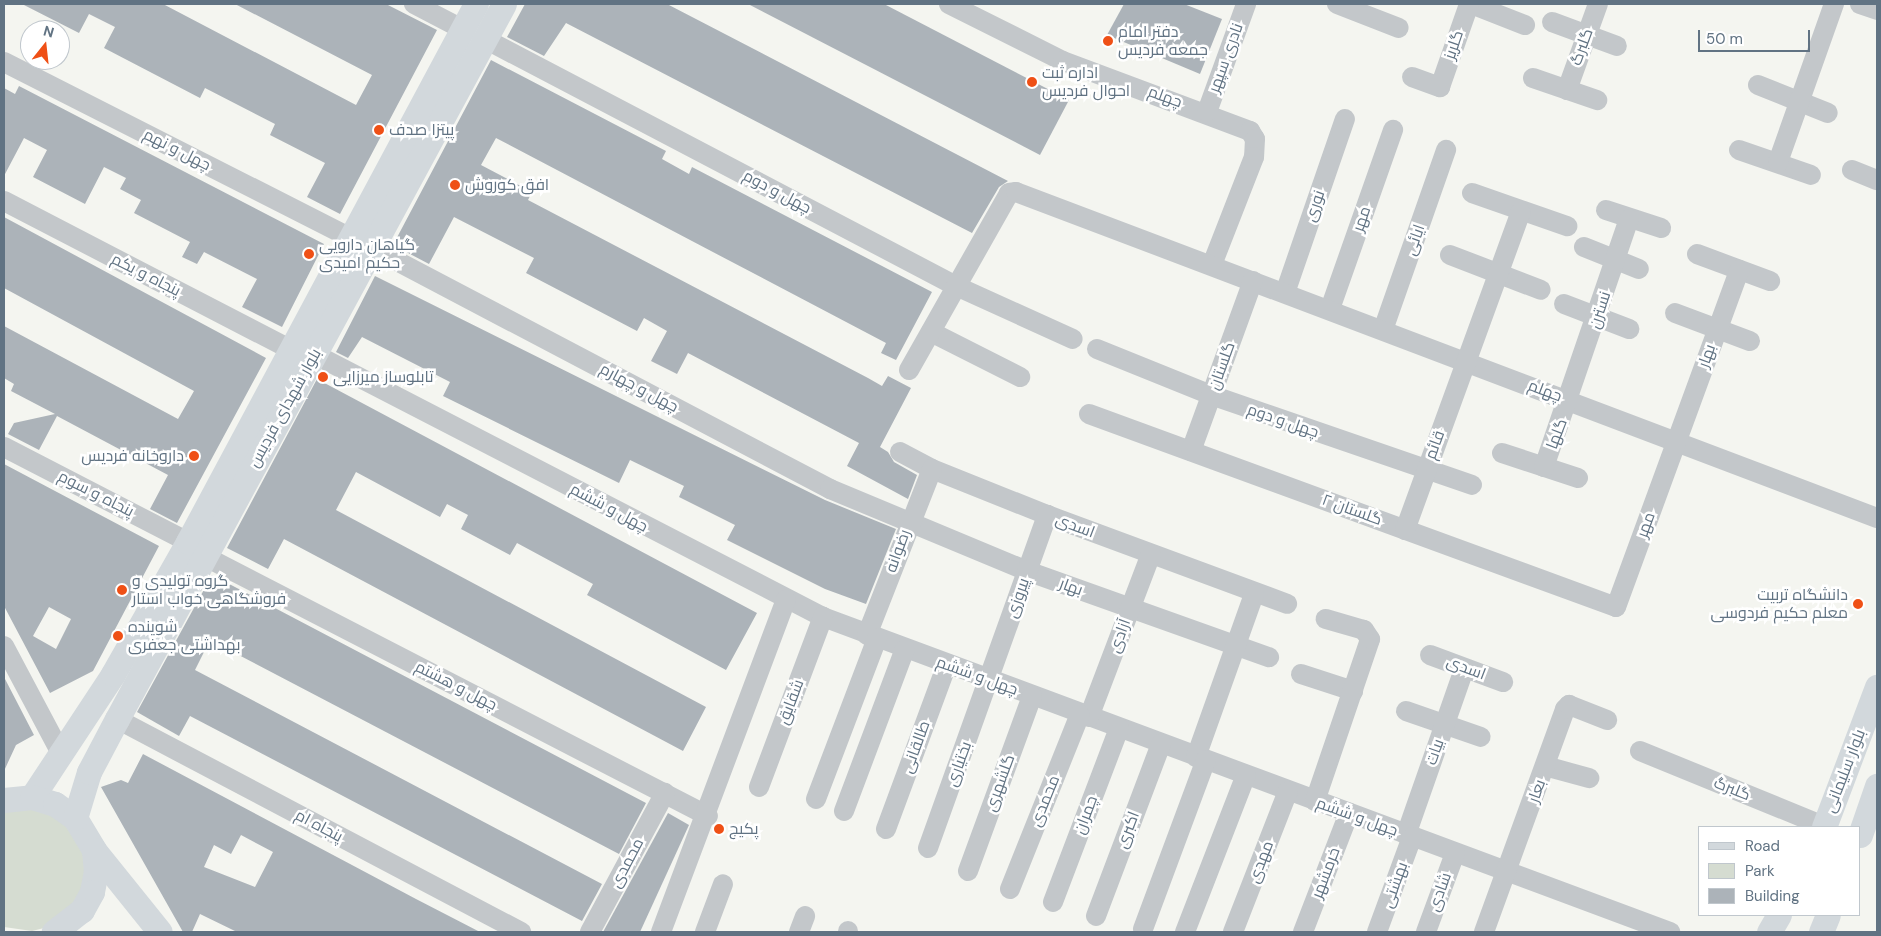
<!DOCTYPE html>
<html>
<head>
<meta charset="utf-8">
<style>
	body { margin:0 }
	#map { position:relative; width:1881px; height:936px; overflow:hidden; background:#f4f5f0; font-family:"DM Sans",Cairo,sans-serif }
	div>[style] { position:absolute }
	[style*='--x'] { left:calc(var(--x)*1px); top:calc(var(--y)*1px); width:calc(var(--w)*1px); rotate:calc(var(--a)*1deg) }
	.green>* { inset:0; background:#d5dcd1 }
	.building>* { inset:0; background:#acb3b9 }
	.minor>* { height:20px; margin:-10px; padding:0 10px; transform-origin:10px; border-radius:10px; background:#c3c7ca }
	.major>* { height:25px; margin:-12.5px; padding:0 12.5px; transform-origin:12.5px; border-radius:12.5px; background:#d2d8dc }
	.dots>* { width:14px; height:14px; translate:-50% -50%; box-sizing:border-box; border:2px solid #fff; border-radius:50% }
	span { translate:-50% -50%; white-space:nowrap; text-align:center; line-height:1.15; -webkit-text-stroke:5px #fff; paint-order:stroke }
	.poi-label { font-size:16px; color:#617383 }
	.left { translate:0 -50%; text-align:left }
	.right { translate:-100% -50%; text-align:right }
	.street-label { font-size:16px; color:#617383 }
	.frame { position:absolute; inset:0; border:5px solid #617383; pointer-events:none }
	.legend { position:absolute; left:1698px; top:826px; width:162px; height:90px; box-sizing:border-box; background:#fff; border:1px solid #c0c7cd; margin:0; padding:6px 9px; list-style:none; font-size:15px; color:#617383 }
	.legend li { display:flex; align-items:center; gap:10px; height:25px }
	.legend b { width:25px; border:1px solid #c0c7cd }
	.north { position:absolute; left:20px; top:20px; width:50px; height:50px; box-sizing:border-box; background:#fff; border:1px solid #c0c7cd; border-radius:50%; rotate:16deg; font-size:14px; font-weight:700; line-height:20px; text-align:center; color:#617383 }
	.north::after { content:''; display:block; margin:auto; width:18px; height:22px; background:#ef5016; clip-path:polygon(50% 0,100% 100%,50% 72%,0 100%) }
	.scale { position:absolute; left:1698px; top:30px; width:112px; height:22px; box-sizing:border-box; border:2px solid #617383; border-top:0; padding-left:6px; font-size:15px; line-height:18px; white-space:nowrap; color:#617383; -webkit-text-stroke:4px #fff; paint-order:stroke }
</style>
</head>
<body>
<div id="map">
	<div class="green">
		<i style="clip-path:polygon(4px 808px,52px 809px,90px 857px,83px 898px,52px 926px,32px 931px,4px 927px)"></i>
	</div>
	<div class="building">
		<i style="clip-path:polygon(22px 4px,163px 4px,356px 105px,372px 75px,235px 4px,386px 4px,437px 30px,340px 214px,307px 197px,325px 163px,270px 135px,275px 124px,205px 88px,200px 98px,104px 48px,115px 27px,89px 14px,79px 33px)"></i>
		<i style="clip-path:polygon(525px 4px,667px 4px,1008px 181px,999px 187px,972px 233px,566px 23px,544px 56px,507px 37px)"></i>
		<i style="clip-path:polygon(748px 4px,884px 4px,1069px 100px,1040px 155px)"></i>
		<i style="clip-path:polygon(1124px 4px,1184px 4px,1222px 19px,1200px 74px,1107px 35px)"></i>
		<i style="clip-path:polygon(491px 60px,666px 151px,662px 159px,689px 174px,692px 167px,932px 292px,896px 360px,881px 353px,886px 343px,496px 138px,481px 165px,532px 192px,528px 200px,868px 378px,882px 386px,888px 376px,911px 388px,880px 447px,888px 452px,894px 462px,917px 475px,908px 499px,847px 466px,859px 443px,688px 353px,677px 374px,651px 361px,667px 331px,644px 318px,637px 331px,526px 273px,534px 258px,454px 217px,429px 264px,393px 245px)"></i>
		<i style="clip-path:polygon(19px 86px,324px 244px,282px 327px,242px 307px,257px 279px,204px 252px,197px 264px,182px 257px,190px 242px,134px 213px,141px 200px,120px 189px,126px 178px,104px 167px,85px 204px,33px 177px,47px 150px,24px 138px,4px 176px,4px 88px,15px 94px)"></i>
		<i style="clip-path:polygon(4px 217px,266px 358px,177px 523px,150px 509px,168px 475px,57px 416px,39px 450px,8px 434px,14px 423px,55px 414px,11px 391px,14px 384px,4px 378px,4px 326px,178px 419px,194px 391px,4px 288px)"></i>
		<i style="clip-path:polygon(375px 276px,825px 500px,896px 529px,866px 604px,825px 589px,727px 540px,735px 525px,679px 497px,684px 486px,630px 460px,619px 483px,443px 396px,450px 382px,362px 337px,348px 358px,336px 352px)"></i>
		<i style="clip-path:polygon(317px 379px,757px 613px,726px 670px,587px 595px,593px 584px,517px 543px,510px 555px,461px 529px,468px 515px,447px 504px,440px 517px,356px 472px,336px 510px,706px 707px,683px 751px,284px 539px,268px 569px,227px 548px)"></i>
		<i style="clip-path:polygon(evenodd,4px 464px,159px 546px,93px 671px,50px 693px,4px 606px,4px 464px,49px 607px,71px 619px,56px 649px,33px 636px,49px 607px)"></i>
		<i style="clip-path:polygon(212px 575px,646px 803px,619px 854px,210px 640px,195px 670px,602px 884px,582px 921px,190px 716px,179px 736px,137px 712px)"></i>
		<i style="clip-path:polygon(4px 677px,34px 735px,16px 745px,4px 771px)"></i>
		<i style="clip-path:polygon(evenodd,143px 754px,416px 899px,480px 932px,237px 932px,200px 914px,192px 932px,183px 932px,101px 787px,121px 780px,128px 783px,143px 754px,241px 835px,273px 852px,255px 887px,204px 867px,214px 845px,231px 854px,241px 835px)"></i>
		<i style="clip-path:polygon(668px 813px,689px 825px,640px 932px,603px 932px)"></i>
	</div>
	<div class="minor">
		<i style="--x:414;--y:4;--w:54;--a:27.5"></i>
		<i style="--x:949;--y:4;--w:127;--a:26.6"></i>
		<i style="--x:1063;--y:61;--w:200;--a:20.5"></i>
		<i style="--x:1250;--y:131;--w:9;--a:58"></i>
		<i style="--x:1255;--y:139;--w:18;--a:93"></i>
		<i style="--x:1254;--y:157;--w:116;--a:111.3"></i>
		<i style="--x:1337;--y:4;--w:66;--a:21.2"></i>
		<i style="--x:1471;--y:4;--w:58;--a:21.3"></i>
		<i style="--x:1860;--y:4;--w:18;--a:19"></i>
		<i style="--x:1552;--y:22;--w:69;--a:20.3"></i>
		<i style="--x:485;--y:39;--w:532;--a:27.67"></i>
		<i style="--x:956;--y:286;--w:128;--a:24.4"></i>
		<i style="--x:4;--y:62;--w:387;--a:26.9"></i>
		<i style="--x:1412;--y:77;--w:30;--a:20"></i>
		<i style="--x:1440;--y:87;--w:88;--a:-70.7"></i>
		<i style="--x:1533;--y:78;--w:68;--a:19"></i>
		<i style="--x:1758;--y:85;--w:75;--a:21.8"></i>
		<i style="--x:1567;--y:90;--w:91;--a:-70.2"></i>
		<i style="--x:1207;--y:112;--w:115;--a:-70.1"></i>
		<i style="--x:1739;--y:150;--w:76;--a:19.1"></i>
		<i style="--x:1778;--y:162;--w:168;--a:-70.5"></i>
		<i style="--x:1852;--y:170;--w:27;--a:22"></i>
		<i style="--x:1472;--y:193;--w:101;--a:19.2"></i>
		<i style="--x:4;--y:201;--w:321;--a:27.4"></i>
		<i style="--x:1606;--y:210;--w:58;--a:18.1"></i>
		<i style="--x:1584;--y:247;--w:59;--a:21.8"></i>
		<i style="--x:372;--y:248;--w:518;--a:27.75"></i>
		<i style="--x:830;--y:489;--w:213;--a:22.6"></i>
		<i style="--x:1027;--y:571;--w:257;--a:19.6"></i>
		<i style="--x:1697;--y:254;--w:78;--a:20.3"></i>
		<i style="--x:1450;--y:255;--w:97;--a:21"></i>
		<i style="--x:1285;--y:293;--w:184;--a:-71"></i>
		<i style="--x:1564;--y:304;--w:70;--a:21"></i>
		<i style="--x:1330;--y:309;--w:190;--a:-70.6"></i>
		<i style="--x:1675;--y:313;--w:80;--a:20.5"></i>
		<i style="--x:1383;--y:330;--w:191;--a:-70.7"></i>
		<i style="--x:931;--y:332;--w:100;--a:26.8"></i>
		<i style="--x:1097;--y:349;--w:123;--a:22"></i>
		<i style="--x:1211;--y:395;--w:276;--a:19"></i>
		<i style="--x:314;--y:354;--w:573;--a:27.33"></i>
		<i style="--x:823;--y:617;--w:904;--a:20.4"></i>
		<i style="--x:909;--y:370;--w:203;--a:-60.5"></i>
		<i style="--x:1009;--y:193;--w:7;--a:-8"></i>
		<i style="--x:1016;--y:192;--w:921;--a:20.74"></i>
		<i style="--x:1089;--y:414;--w:561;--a:20.11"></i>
		<i style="--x:1616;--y:607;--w:359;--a:-69.9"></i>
		<i style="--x:4;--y:447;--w:207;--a:27.3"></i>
		<i style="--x:1191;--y:451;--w:181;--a:-70"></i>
		<i style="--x:900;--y:452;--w:36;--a:28"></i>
		<i style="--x:932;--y:469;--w:124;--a:21.8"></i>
		<i style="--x:1047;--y:515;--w:256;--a:20.3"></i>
		<i style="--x:1502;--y:453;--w:80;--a:18.2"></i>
		<i style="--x:1544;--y:467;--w:262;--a:-71.1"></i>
		<i style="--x:1405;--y:530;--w:338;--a:-70"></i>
		<i style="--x:204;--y:556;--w:567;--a:27.29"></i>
		<i style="--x:867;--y:635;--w:178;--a:-68.6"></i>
		<i style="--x:4;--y:646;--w:121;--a:62"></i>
		<i style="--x:1430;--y:655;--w:78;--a:20.3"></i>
		<i style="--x:1301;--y:674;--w:55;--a:18.1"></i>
		<i style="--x:1406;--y:711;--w:79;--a:19.1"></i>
		<i style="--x:1089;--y:717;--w:174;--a:-69.2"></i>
		<i style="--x:117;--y:719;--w:457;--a:27.8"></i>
		<i style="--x:1640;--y:751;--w:199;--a:22.2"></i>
		<i style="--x:1196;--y:757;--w:173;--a:-70.4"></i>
		<i style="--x:1545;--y:766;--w:46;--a:15.3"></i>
		<i style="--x:759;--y:787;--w:182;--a:-69.4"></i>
		<i style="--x:816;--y:799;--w:172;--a:-69.2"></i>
		<i style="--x:1315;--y:801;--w:171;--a:-71.2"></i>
		<i style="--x:1370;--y:639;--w:11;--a:-124"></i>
		<i style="--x:1364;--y:630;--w:40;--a:-164"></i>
		<i style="--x:844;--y:811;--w:173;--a:-69.4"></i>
		<i style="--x:886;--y:829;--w:176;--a:-69.7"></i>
		<i style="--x:1406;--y:835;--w:176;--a:-70.7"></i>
		<i style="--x:928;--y:848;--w:354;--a:-70.3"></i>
		<i style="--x:968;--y:871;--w:186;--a:-69.9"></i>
		<i style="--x:1010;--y:889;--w:188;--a:-68.2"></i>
		<i style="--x:1053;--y:902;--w:186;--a:-69.2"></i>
		<i style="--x:1096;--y:916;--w:184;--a:-69.3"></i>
		<i style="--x:1143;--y:929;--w:180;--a:-69.6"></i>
		<i style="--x:590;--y:932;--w:158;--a:-61.7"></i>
		<i style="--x:661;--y:932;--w:355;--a:-69.4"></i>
		<i style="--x:705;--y:932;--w:51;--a:-69.4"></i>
		<i style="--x:799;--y:932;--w:17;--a:-69"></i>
		<i style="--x:848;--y:932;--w:1;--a:-90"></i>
		<i style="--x:1185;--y:932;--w:168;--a:-68.8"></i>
		<i style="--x:1233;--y:932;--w:151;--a:-68.7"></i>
		<i style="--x:1303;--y:932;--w:128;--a:-68.9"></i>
		<i style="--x:1377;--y:932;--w:101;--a:-69.8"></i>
		<i style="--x:1426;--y:932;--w:84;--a:-69.8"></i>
		<i style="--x:1484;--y:932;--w:237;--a:-70"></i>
		<i style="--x:1565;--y:709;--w:6;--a:-45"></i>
		<i style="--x:1569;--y:705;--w:41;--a:21.5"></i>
	</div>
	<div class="major">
		<i style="--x:32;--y:797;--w:147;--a:-56.6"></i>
		<i style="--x:113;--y:674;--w:152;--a:-60.4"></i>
		<i style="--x:188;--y:542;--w:610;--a:-61.84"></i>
		<i style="--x:4;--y:800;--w:28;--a:-6"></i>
		<i style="--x:32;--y:797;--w:24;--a:17"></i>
		<i style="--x:55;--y:804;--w:24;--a:35"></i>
		<i style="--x:75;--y:818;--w:37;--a:59"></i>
		<i style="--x:94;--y:850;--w:21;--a:85"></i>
		<i style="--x:96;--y:871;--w:21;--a:101"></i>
		<i style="--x:92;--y:892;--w:21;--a:119"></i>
		<i style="--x:82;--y:910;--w:36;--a:142"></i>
		<i style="--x:75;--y:818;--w:48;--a:-73.1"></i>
		<i style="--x:89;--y:772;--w:60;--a:-62.2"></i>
		<i style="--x:117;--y:719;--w:813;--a:-61.58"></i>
		<i style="--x:1824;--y:827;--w:150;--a:-69.3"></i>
		<i style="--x:1860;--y:835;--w:52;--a:-70.9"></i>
		<i style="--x:94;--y:850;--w:105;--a:51.2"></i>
		<i style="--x:1769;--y:932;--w:20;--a:-60"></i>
		<i style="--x:1821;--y:932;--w:18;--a:-68"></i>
	</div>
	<div class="dots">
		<i style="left:1108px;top:41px;background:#ef5016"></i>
		<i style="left:1032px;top:82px;background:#ef5016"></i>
		<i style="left:379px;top:130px;background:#ef5016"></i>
		<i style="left:455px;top:185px;background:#ef5016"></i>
		<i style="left:309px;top:254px;background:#ef5016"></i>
		<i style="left:323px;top:377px;background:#ef5016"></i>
		<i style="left:194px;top:456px;background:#ef5016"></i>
		<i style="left:122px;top:590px;background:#ef5016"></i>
		<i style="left:1858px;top:604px;background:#ef5016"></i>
		<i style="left:118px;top:636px;background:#ef5016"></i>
		<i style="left:719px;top:829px;background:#ef5016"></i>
	</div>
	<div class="poi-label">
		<span class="left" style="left:1118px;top:41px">دفتر امام<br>جمعه فردیس</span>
		<span class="left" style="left:1042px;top:82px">اداره ثبت<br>احوال فردیس</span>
		<span class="left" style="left:389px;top:130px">پیتزا صدف</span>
		<span class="left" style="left:465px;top:185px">افق کوروش</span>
		<span class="left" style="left:319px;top:254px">گیاهان دارویی<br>حکیم امیدی</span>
		<span class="left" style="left:333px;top:377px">تابلوساز میرزایی</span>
		<span class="right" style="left:184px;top:456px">داروخانه فردیس</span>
		<span class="left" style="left:132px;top:590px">گروه تولیدی و<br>فروشگاهی خواب استار</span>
		<span class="right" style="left:1848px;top:604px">دانشگاه تربیت<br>معلم حکیم فردوسی</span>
		<span class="left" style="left:128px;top:636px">شوینده<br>بهداشتی جعفری</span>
		<span class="left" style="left:729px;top:829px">پکیج</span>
	</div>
	<div class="street-label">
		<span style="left:1454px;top:45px;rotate:-71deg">گلریز</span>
		<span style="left:1582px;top:47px;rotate:-70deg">گلبرگ</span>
		<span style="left:1226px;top:58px;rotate:-70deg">نادری سپهر</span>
		<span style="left:1165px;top:97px;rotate:20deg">چهلم</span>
		<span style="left:177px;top:150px;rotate:27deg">چهل و نهم</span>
		<span style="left:777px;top:192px;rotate:28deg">چهل و دوم</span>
		<span style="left:1315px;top:206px;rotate:-71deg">نوری</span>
		<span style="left:1362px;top:219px;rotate:-71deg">مهر</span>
		<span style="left:1415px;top:240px;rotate:-71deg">ایائی</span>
		<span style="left:146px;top:275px;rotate:27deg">پنجاه و یکم</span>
		<span style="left:1600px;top:310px;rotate:-72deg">نسترن</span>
		<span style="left:1707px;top:356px;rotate:-70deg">بهار</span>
		<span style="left:1222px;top:366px;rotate:-70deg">گلستان</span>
		<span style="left:639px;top:388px;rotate:28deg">چهل و چهارم</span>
		<span style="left:1545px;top:391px;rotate:21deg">چهلم</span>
		<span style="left:285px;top:408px;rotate:-61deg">بلوار شهدای فردیس</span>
		<span style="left:1283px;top:421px;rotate:19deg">چهل و دوم</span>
		<span style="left:1557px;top:434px;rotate:-69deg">گلها</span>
		<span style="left:1435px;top:445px;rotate:-70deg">قائم</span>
		<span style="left:96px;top:494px;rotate:27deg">پنجاه و سوم</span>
		<span style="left:609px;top:508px;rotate:28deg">چهل و ششم</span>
		<span style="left:1352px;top:510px;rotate:20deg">گلستان ۲</span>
		<span style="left:1646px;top:525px;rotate:-70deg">مهر</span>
		<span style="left:1075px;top:526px;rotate:21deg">اسدی</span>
		<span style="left:898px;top:551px;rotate:-70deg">رضوانه</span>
		<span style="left:1071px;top:587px;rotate:20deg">بهار</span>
		<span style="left:1018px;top:598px;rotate:-71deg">پیروزی</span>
		<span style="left:1120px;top:636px;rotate:-70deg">آزادی</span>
		<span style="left:1466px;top:668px;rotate:21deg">اسدی</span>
		<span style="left:977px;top:676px;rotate:20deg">چهل و ششم</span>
		<span style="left:456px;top:686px;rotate:27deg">چهل و هشتم</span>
		<span style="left:791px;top:702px;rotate:-69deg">شقایق</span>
		<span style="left:916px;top:747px;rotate:-70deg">طالقانی</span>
		<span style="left:1435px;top:752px;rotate:-71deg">بیات</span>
		<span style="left:959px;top:764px;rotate:-70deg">بختیاری</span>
		<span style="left:1845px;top:771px;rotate:-69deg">بلوار سلیمانی</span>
		<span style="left:1000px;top:783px;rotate:-70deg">گلشهری</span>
		<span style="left:1732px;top:789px;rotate:22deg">گلبرگ</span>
		<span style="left:1537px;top:791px;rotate:-70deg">بعار</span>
		<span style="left:1045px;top:801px;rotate:-68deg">محمدی</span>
		<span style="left:1086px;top:815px;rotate:-69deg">چمران</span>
		<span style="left:1357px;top:817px;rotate:20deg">چهل و ششم</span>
		<span style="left:319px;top:826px;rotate:28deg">پنجاه ام</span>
		<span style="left:1128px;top:830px;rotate:-69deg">اکبری</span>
		<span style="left:1261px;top:862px;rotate:-69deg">مهدی</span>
		<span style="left:627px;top:863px;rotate:-62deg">محمدی</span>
		<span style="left:1326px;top:873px;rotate:-69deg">خرمشهر</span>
		<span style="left:1395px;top:885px;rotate:-70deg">بهشتی</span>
		<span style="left:1440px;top:892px;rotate:-70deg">شادی</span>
	</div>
	<div class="frame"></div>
	<ul class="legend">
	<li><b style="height:6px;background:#d2d8dc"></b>Road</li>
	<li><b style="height:14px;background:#d5dcd1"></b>Park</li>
	<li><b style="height:14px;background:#acb3b9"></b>Building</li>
	</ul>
	<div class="north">N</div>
	<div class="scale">50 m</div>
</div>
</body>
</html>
